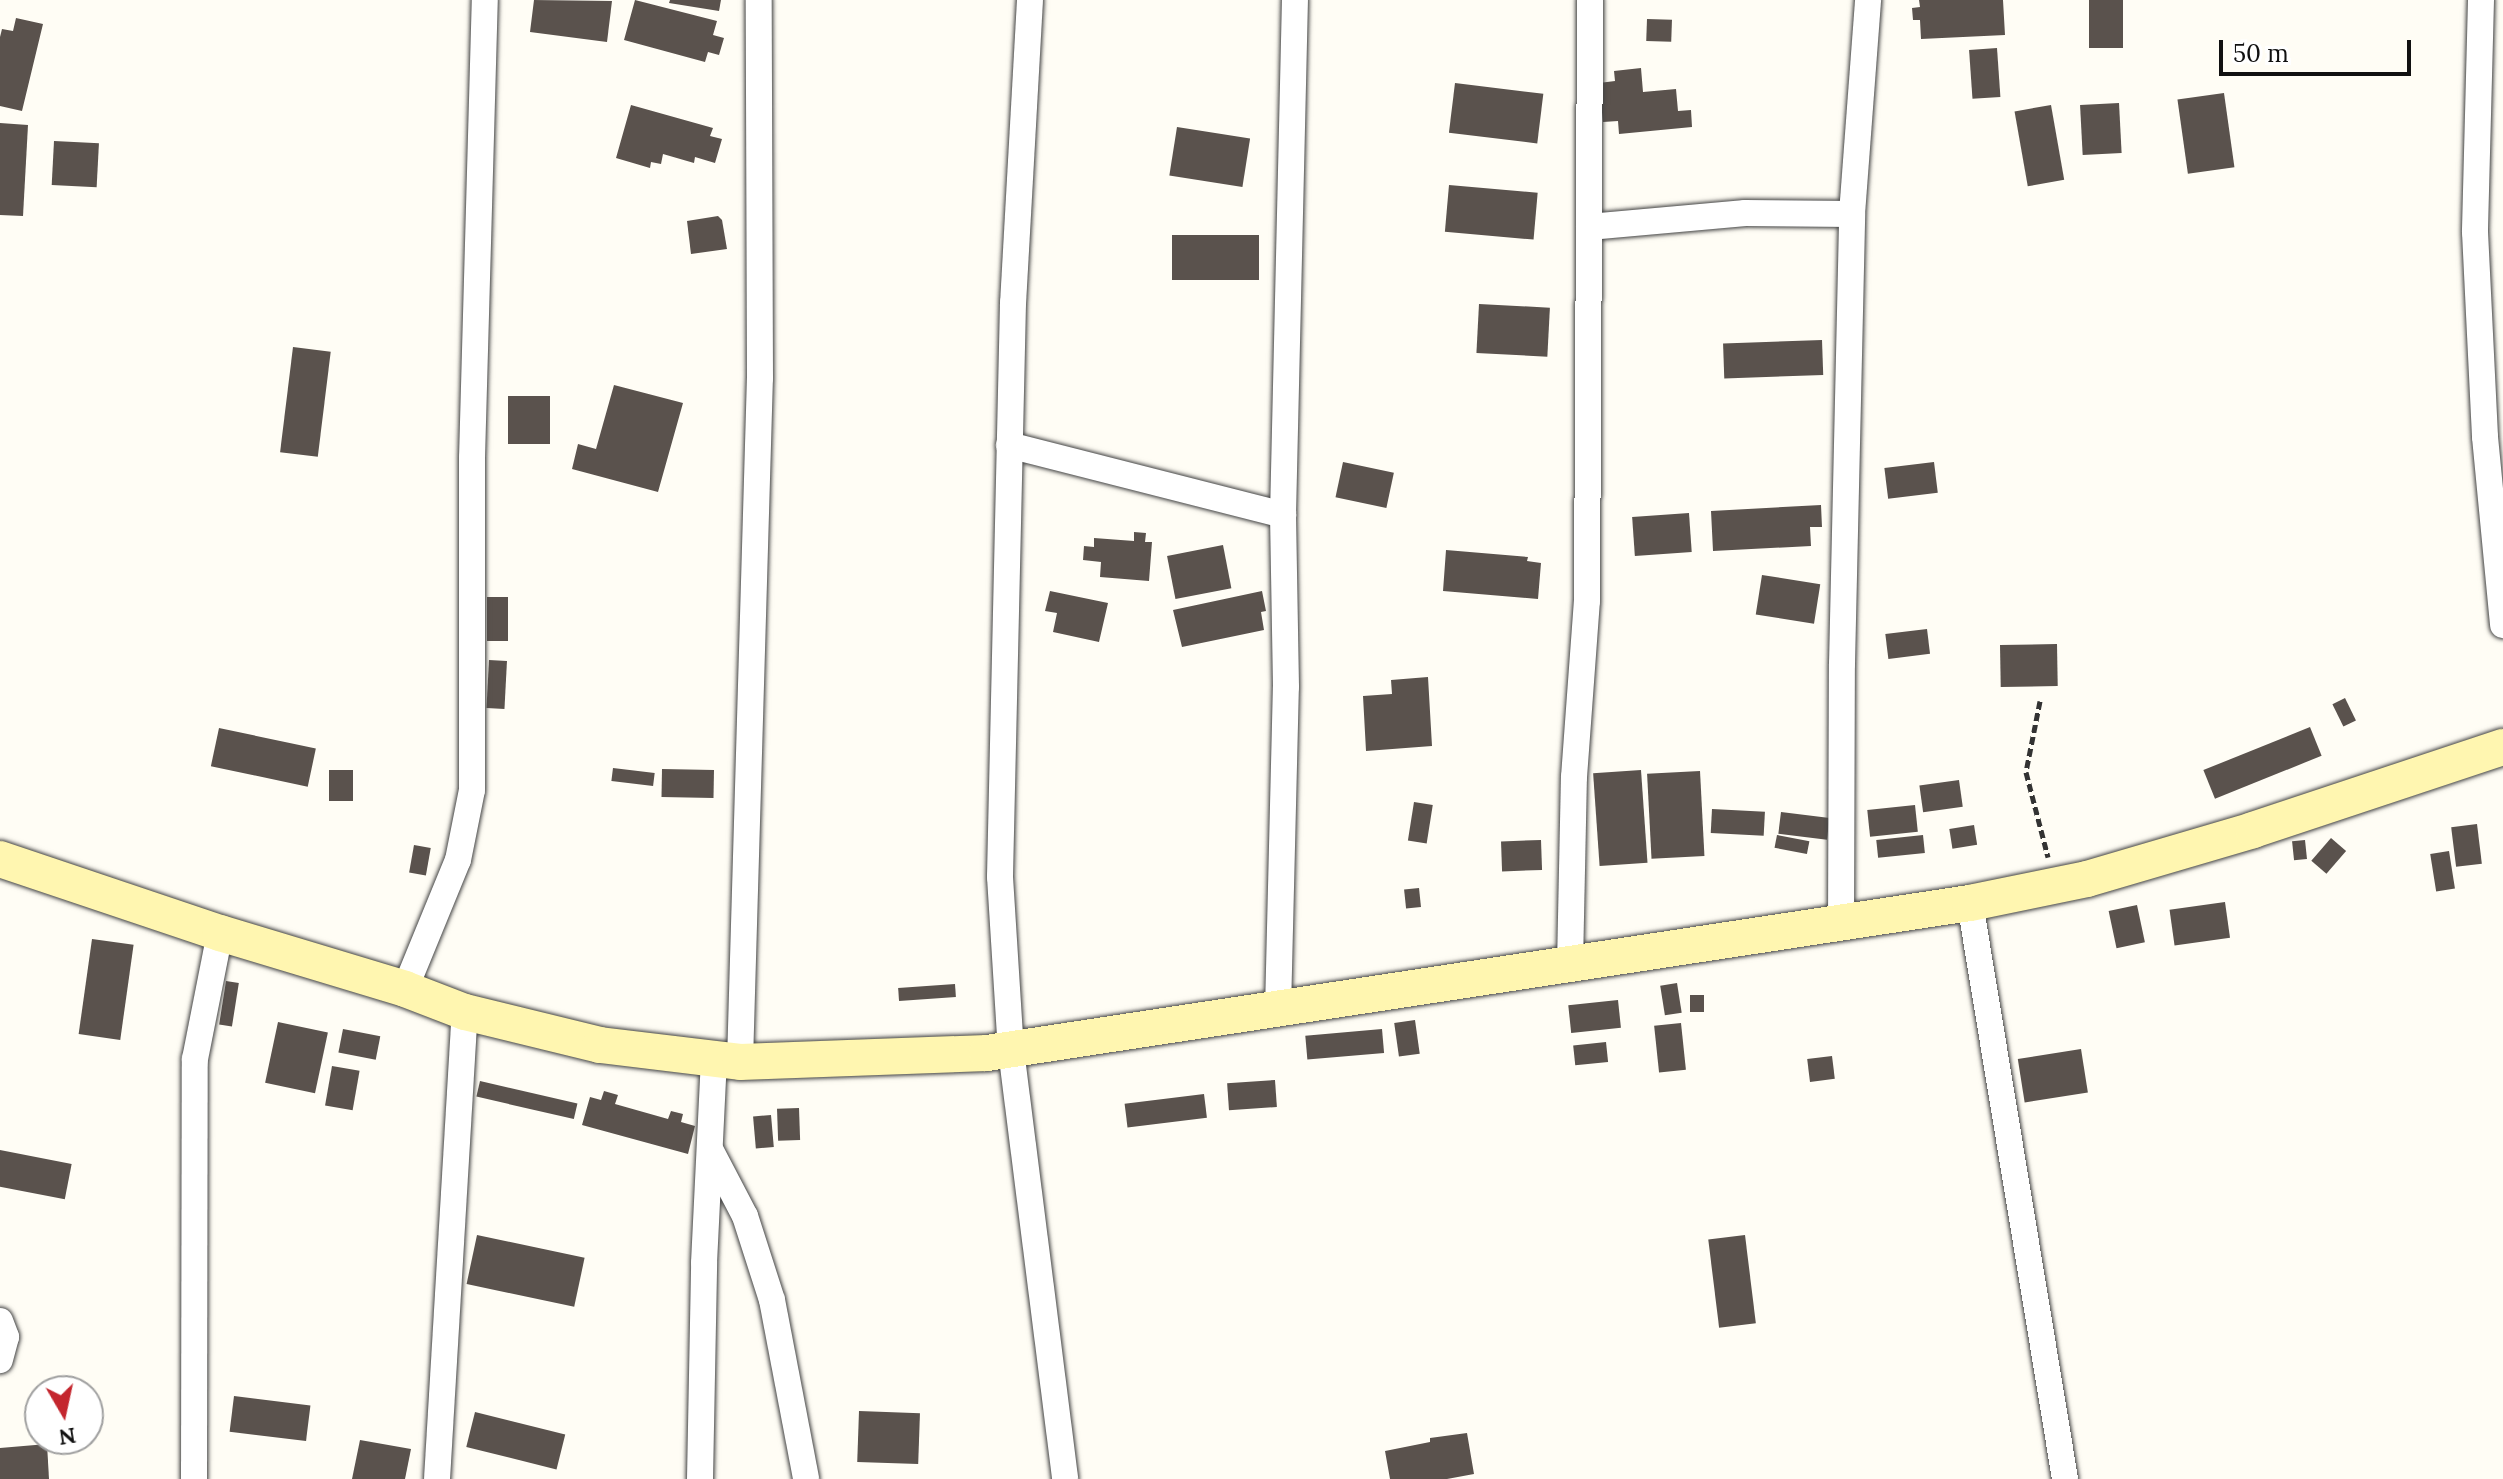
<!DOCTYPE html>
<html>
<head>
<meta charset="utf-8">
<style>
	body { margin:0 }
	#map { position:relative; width:2503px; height:1479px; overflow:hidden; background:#fffdf5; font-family:Lora,serif }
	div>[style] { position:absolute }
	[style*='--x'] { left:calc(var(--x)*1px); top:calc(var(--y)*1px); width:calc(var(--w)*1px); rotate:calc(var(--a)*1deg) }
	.building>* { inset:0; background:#5a524d; transform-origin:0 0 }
	.path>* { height:5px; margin-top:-2.5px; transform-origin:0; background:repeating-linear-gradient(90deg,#333 0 8px,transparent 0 12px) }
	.roads { filter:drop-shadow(0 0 2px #444) drop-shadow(0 0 2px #444) }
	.street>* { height:26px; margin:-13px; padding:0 13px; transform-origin:13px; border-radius:13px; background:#fff }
	.secondary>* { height:36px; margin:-18px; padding:0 18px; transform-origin:18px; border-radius:18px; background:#fff6b0 }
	span { translate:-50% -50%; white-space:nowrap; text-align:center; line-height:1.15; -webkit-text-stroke:8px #fff; paint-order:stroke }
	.north { position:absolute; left:24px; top:1375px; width:80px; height:80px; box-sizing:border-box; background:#fff; border:2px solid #a0a0a0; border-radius:50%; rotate:171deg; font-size:22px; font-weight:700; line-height:32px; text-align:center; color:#111 }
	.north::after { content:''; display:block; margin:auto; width:28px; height:36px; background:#c4262e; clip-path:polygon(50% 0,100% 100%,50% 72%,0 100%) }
	.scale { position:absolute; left:2219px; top:40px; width:192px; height:36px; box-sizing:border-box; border:4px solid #111; border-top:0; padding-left:10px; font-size:24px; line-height:28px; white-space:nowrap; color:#111; -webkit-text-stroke:6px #fff; paint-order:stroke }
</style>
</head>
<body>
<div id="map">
	<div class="building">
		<i style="clip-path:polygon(534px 0,612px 1px,607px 42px,530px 32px)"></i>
		<i style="clip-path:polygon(635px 0,717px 21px,713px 35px,724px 38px,719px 55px,708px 52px,705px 62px,624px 40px)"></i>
		<i style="clip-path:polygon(670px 0,721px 0,719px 11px,669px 3px)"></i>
		<i style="clip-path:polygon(1919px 0,2003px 0,2005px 35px,1921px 39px,1920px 20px,1913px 20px,1912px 8px,1920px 7px)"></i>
		<i style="left:2089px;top:0;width:34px;height:48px"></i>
		<i style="clip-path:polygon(16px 18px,43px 24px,22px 111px,0 106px,0 37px,2px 29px,13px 31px)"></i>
		<i style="left:1647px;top:19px;width:25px;height:22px;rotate:2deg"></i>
		<i style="left:1997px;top:48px;width:49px;height:28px;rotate:86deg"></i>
		<i style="clip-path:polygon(1641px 68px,1643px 92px,1676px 89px,1678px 111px,1691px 110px,1692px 127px,1619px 134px,1618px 121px,1603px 122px,1599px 83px,1615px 81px,1614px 71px)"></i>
		<i style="left:1455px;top:83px;width:89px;height:50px;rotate:7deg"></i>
		<i style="left:2224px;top:93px;width:75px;height:47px;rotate:82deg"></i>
		<i style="left:2119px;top:103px;width:50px;height:39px;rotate:87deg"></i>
		<i style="clip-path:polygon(631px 105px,713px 128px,710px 136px,722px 139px,715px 163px,695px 157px,694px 163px,663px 154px,661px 164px,651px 162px,650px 168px,616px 158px)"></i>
		<i style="left:2051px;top:105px;width:76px;height:37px;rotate:80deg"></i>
		<i style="clip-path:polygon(0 123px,28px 125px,23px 216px,0 215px)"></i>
		<i style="left:1177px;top:127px;width:74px;height:49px;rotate:9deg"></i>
		<i style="left:54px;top:141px;width:45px;height:44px;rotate:3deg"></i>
		<i style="left:1449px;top:185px;width:89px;height:47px;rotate:5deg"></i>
		<i style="clip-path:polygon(718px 216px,722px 220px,727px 249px,691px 254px,687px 221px)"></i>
		<i style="left:1172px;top:235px;width:87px;height:45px"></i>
		<i style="left:1479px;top:304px;width:71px;height:49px;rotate:3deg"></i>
		<i style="left:1822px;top:340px;width:35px;height:99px;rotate:88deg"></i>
		<i style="left:293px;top:347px;width:38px;height:106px;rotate:7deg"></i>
		<i style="clip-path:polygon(614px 385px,683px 403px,658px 492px,572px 469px,578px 444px,596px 449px)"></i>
		<i style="left:550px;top:396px;width:48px;height:42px;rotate:90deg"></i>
		<i style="left:1343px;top:462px;width:52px;height:36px;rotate:12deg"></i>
		<i style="left:1934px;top:462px;width:31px;height:50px;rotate:83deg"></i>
		<i style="clip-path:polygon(1821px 505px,1822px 527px,1810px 527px,1811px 546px,1713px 551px,1711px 511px)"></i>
		<i style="left:1689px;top:513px;width:39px;height:57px;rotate:86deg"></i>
		<i style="clip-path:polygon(1134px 532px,1146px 533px,1145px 542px,1152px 542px,1149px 581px,1100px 577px,1101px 562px,1083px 560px,1084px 546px,1094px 547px,1094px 538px,1134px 541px)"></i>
		<i style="left:1223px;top:545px;width:44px;height:57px;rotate:79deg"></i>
		<i style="clip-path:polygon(1446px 550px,1528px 557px,1527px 561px,1541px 563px,1538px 599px,1443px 591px)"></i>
		<i style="left:1762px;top:575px;width:59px;height:40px;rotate:9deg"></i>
		<i style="clip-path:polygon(1050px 591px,1108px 603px,1099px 642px,1053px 632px,1057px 613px,1045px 611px)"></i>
		<i style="clip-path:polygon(1262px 591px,1266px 611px,1261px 612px,1264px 630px,1182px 647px,1173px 610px)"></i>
		<i style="left:487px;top:597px;width:21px;height:44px"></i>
		<i style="left:1927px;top:629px;width:25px;height:42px;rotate:83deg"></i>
		<i style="left:2057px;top:644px;width:42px;height:57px;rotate:89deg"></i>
		<i style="left:489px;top:660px;width:18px;height:48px;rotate:3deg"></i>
		<i style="clip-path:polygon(1428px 677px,1432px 746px,1366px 751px,1363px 696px,1392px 694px,1391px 680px)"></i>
		<i style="left:2345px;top:698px;width:25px;height:14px;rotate:64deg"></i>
		<i style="left:2310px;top:727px;width:31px;height:115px;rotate:68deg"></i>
		<i style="left:219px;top:728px;width:99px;height:39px;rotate:12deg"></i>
		<i style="left:613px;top:768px;width:42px;height:13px;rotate:7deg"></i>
		<i style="left:662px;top:769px;width:52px;height:28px;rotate:1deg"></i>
		<i style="left:329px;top:770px;width:24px;height:31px"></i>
		<i style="left:1641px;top:770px;width:93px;height:48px;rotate:86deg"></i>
		<i style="left:1700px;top:771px;width:85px;height:53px;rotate:87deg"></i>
		<i style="left:1959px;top:780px;width:27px;height:40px;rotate:82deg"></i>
		<i style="left:1414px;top:802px;width:19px;height:39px;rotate:9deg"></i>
		<i style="left:1915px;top:805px;width:27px;height:48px;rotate:84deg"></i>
		<i style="left:1712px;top:809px;width:53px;height:24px;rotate:3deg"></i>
		<i style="left:1781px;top:812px;width:49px;height:22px;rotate:7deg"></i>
		<i style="left:2477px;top:824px;width:40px;height:26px;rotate:83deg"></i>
		<i style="left:1974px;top:825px;width:20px;height:25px;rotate:81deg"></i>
		<i style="left:1777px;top:835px;width:33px;height:13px;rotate:11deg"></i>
		<i style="left:1923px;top:835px;width:18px;height:47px;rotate:84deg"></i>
		<i style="left:2331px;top:838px;width:20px;height:30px;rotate:41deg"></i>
		<i style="left:1541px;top:840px;width:30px;height:40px;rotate:88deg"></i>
		<i style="left:2305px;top:840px;width:19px;height:13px;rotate:84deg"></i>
		<i style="left:414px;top:845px;width:17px;height:28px;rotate:10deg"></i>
		<i style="left:2449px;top:851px;width:38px;height:19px;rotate:81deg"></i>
		<i style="left:1419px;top:888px;width:19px;height:15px;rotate:84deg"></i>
		<i style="left:2225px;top:902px;width:36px;height:56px;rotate:82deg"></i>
		<i style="left:2137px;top:905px;width:38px;height:29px;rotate:78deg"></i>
		<i style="left:92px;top:939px;width:42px;height:96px;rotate:8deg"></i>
		<i style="left:226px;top:981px;width:13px;height:44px;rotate:9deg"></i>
		<i style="left:1677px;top:983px;width:30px;height:17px;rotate:81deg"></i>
		<i style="left:955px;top:984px;width:13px;height:57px;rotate:86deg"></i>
		<i style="left:1690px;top:995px;width:14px;height:17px"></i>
		<i style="left:1618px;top:1000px;width:28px;height:50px;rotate:84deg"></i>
		<i style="left:1415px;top:1020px;width:34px;height:21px;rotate:82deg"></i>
		<i style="left:278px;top:1022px;width:51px;height:62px;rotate:12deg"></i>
		<i style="left:1681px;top:1023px;width:47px;height:27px;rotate:84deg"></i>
		<i style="left:343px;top:1029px;width:38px;height:24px;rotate:11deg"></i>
		<i style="left:1382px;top:1029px;width:24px;height:77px;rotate:85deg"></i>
		<i style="left:1606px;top:1042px;width:20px;height:33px;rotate:84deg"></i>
		<i style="left:2081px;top:1049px;width:44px;height:64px;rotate:81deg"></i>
		<i style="left:1832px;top:1056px;width:23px;height:25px;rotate:83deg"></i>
		<i style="left:332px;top:1066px;width:28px;height:40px;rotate:10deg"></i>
		<i style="left:1275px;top:1080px;width:27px;height:48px;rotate:86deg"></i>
		<i style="left:480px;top:1081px;width:100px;height:16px;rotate:13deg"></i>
		<i style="clip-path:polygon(604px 1091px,618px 1095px,615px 1104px,668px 1119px,671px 1111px,683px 1114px,681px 1122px,695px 1126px,688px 1154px,582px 1125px,590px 1097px,601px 1100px)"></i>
		<i style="left:1204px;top:1094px;width:24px;height:80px;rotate:83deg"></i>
		<i style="left:799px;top:1108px;width:32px;height:22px;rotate:88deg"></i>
		<i style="left:771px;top:1115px;width:32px;height:18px;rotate:85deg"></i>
		<i style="left:0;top:1150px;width:73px;height:36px;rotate:11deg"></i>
		<i style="left:477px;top:1235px;width:110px;height:50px;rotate:12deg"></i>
		<i style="left:1745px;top:1235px;width:89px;height:37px;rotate:83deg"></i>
		<i style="left:234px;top:1396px;width:77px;height:36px;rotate:7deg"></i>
		<i style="left:859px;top:1411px;width:61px;height:51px;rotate:2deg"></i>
		<i style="left:475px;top:1412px;width:93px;height:36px;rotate:14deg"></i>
		<i style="clip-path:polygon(1467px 1433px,1474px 1474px,1447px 1479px,1390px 1479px,1385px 1451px,1430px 1442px,1430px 1438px)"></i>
		<i style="clip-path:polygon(360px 1440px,411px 1449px,405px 1479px,352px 1479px)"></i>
		<i style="clip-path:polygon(47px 1444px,49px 1479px,0 1479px,0 1448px)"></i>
	</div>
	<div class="path">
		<i style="--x:2040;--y:701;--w:72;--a:101.2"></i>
		<i style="--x:2026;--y:772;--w:88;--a:75.5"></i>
	</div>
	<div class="roads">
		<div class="street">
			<i style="--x:1030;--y:0;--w:303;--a:93.2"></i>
			<i style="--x:1013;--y:303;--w:574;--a:91.3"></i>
			<i style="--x:1000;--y:877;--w:173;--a:86.4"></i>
			<i style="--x:1011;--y:1050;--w:432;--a:82.8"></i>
			<i style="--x:2481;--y:0;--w:232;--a:91.5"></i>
			<i style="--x:2475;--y:232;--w:205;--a:87.2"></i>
			<i style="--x:2485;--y:437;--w:189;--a:84.5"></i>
			<i style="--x:1589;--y:227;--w:157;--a:-5.1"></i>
			<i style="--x:1745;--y:213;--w:107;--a:0.5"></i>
			<i style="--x:1009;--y:445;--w:283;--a:14.3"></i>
			<i style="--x:1970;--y:903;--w:584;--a:80.63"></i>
			<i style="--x:1841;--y:925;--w:261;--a:-89.8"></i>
			<i style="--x:1842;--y:664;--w:450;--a:-88.7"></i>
			<i style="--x:1852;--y:214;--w:215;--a:-85.7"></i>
			<i style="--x:1570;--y:965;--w:188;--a:-88.8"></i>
			<i style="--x:1574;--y:777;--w:176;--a:-85.8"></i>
			<i style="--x:1587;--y:601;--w:601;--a:-89.71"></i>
			<i style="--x:405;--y:989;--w:139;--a:-67.7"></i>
			<i style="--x:458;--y:860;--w:71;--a:-78.7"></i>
			<i style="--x:472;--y:790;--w:332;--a:-90"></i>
			<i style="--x:472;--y:458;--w:458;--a:-88.4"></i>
			<i style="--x:1278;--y:1010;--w:323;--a:-88.6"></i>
			<i style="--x:1286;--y:687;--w:172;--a:-91"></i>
			<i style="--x:1283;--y:515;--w:515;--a:-88.67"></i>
			<i style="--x:740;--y:1062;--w:684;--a:-88.33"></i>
			<i style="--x:760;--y:378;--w:378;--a:-90.2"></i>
			<i style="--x:711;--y:1151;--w:73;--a:62.4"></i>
			<i style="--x:745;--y:1216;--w:88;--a:72.2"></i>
			<i style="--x:772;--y:1300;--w:182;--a:79.2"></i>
			<i style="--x:0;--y:1321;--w:17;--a:69"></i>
			<i style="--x:6;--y:1337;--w:24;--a:105"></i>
			<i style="--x:194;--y:1479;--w:420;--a:-89.9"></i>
			<i style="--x:195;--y:1059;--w:128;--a:-78.8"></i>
			<i style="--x:437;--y:1479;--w:468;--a:-86.6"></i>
			<i style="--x:700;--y:1479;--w:216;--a:-88.9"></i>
			<i style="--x:704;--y:1263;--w:205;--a:-87.2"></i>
		</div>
		<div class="secondary">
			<i style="--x:0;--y:859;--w:232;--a:18.6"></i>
			<i style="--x:220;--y:933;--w:193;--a:16.8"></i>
			<i style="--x:405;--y:989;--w:64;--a:21"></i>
			<i style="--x:465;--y:1012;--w:139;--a:13.7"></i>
			<i style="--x:600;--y:1045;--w:141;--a:6.9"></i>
			<i style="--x:740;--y:1062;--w:247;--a:-2.1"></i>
			<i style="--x:987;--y:1053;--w:994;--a:-8.68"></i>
			<i style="--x:1970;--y:903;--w:119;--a:-11.6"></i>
			<i style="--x:2087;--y:879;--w:173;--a:-16.4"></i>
			<i style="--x:2253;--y:830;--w:263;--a:-18.4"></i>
		</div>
	</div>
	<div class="north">N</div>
	<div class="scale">50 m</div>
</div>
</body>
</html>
